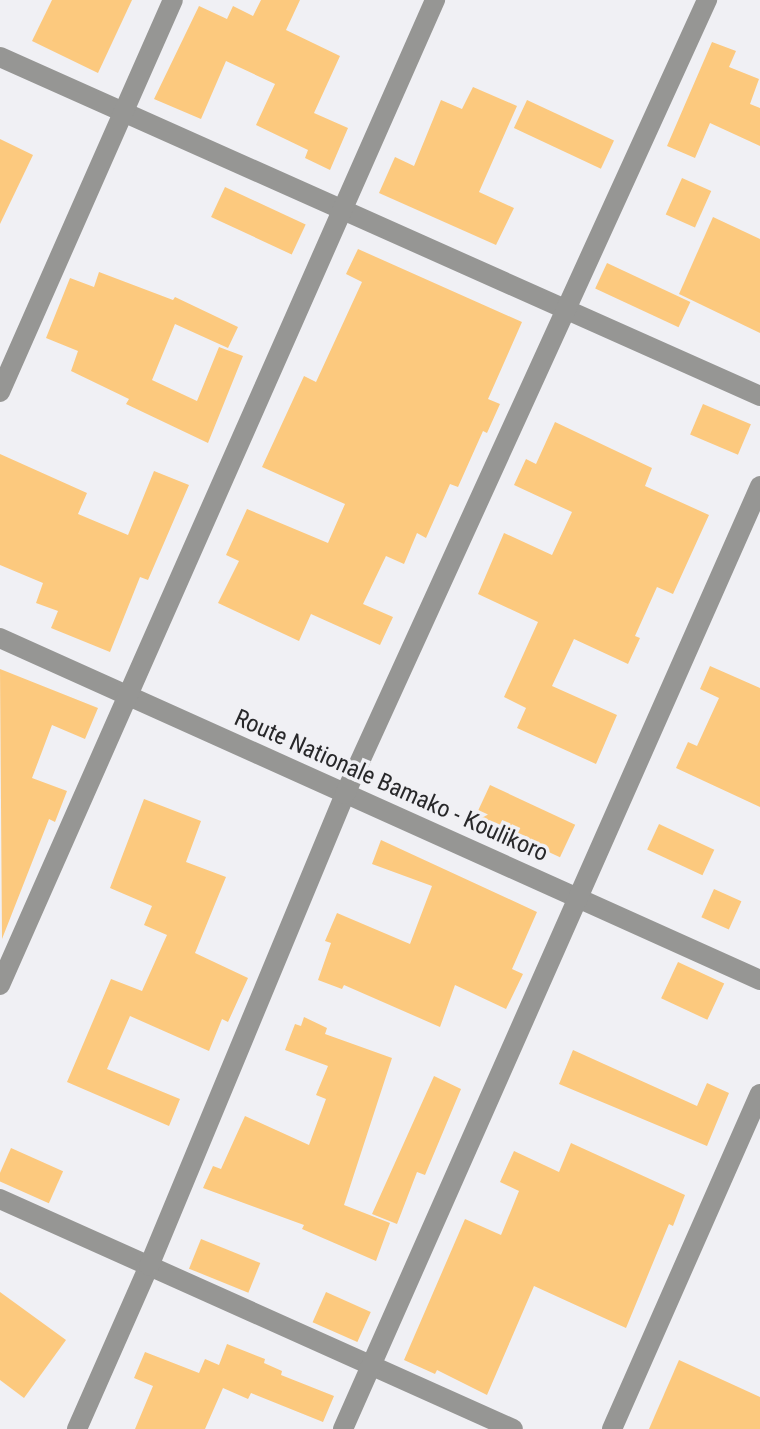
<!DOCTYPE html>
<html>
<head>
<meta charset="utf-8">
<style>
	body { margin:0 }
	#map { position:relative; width:760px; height:1429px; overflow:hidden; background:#f0f0f4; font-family:"Roboto Condensed",sans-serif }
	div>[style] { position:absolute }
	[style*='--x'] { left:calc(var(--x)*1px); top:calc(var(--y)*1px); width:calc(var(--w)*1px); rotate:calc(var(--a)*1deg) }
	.building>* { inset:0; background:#fcc97e; transform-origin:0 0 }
	.minor>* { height:20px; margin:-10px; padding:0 10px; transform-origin:10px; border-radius:10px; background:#969694 }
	span { translate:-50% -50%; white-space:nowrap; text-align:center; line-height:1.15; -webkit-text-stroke:7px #f0f0f4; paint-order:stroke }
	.street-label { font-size:24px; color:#28282a }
</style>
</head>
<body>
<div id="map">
	<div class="building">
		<i style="clip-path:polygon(52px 0,132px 0,98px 73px,32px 41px)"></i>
		<i style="clip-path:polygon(261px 0,300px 0,286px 30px,340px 56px,314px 113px,348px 128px,330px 170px,305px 158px,308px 150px,256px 125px,275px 84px,226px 61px,201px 119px,154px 99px,199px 6px,227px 19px,233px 6px,253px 16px)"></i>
		<i style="clip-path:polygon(712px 42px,736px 51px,729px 67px,759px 79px,750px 104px,760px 108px,760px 146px,710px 123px,695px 158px,667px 146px)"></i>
		<i style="clip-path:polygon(473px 87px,517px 106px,479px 192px,514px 208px,496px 245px,379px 193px,395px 157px,414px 166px,441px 100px,462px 109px)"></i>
		<i style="left:527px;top:100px;width:96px;height:31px;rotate:25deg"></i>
		<i style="clip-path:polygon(0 139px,33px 155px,0 224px)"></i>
		<i style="left:682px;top:178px;width:32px;height:40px;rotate:24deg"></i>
		<i style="left:225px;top:187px;width:89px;height:33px;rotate:25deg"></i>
		<i style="clip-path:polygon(713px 217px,760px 239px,760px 333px,679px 294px)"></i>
		<i style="clip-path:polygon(358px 249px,522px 322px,488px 399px,500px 404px,487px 433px,483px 431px,458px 487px,450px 484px,426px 538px,417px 533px,404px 564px,386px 556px,363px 604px,393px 617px,380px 645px,311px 614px,299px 641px,218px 603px,239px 561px,226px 555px,247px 509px,328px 543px,345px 504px,262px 467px,304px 376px,316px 382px,362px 282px,346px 274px)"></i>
		<i style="left:607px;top:263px;width:92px;height:28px;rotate:25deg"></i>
		<i style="clip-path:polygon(99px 272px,173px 300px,175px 297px,238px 327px,228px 348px,175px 324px,152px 380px,197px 401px,219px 347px,243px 356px,208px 443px,126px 404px,129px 399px,71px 371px,78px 351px,46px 338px,70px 278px,94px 287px)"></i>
		<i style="left:703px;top:404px;width:52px;height:33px;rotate:23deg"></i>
		<i style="clip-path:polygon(555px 422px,652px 468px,645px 486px,709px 515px,673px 594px,657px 587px,635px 636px,640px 638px,628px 664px,574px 639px,552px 686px,617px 715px,596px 764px,517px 728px,526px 708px,504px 697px,538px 622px,478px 594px,504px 533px,552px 555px,572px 512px,514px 485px,526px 459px,536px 464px)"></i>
		<i style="clip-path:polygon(0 454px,87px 493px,78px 514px,128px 535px,154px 471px,189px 485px,148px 580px,140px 577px,110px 652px,51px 628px,58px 611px,36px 603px,43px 583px,0 565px)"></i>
		<i style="clip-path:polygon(710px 666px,760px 688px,760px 807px,676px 768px,688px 742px,697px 746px,719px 698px,700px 689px)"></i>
		<i style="clip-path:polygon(0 669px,98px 708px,85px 739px,52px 725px,32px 778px,67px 791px,55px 822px,49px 819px,2px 939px)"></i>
		<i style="left:490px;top:785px;width:94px;height:36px;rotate:25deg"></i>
		<i style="clip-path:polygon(144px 799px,201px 821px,186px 862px,226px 877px,195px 953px,248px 978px,228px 1022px,222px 1019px,209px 1051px,130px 1016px,107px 1069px,180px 1099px,169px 1126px,67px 1082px,111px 979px,142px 991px,167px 935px,144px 925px,152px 906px,110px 888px)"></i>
		<i style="left:659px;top:824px;width:61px;height:28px;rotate:25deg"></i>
		<i style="clip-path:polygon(381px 840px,537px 912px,512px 969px,523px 974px,506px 1009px,455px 985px,440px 1027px,344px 985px,342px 989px,318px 980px,331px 943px,325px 941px,337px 913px,410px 944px,432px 886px,372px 864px)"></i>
		<i style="left:714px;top:889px;width:30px;height:31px;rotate:24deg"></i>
		<i style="left:678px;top:962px;width:51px;height:40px;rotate:25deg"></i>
		<i style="clip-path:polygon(304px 1017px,327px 1028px,325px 1034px,392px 1058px,344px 1205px,390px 1223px,376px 1261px,302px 1229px,304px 1225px,203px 1188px,213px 1166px,221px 1169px,245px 1116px,309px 1145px,326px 1099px,316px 1095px,328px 1066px,285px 1050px,295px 1024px,301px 1026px)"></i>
		<i style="clip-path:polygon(573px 1050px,697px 1106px,707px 1083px,729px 1093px,707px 1146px,559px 1084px)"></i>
		<i style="clip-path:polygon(434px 1076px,461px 1089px,425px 1175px,417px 1172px,397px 1224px,372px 1214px)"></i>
		<i style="clip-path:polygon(571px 1143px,685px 1195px,673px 1226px,669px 1224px,626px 1328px,534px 1286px,487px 1395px,437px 1370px,435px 1374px,404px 1360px,465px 1219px,501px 1235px,519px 1191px,500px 1182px,514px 1151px,559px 1172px)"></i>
		<i style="left:11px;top:1148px;width:57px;height:35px;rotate:24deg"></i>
		<i style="left:201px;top:1239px;width:64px;height:32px;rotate:22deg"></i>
		<i style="clip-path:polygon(0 1292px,66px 1340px,24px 1398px,0 1380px)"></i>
		<i style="left:326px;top:1292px;width:49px;height:33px;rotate:24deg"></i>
		<i style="clip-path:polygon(227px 1344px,265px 1359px,264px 1363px,282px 1371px,281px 1375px,334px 1396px,323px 1422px,251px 1393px,248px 1399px,223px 1388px,205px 1429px,135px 1429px,153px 1386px,134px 1378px,145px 1352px,199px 1373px,205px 1359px,219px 1365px)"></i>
		<i style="clip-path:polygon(679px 1360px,760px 1397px,760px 1429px,649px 1429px)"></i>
	</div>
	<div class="minor">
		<i style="--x:0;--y:57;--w:832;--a:24.04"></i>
		<i style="--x:0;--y:392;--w:428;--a:-66.2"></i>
		<i style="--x:0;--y:638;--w:833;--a:24.23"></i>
		<i style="--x:0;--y:985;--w:1077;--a:-66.17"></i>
		<i style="--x:0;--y:1199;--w:562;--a:24.15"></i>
		<i style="--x:77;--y:1429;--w:178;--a:-66.2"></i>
		<i style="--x:149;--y:1266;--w:511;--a:-67.45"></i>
		<i style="--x:345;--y:794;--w:873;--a:-65.49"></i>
		<i style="--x:343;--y:1429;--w:1031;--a:-66.14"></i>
		<i style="--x:612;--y:1429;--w:366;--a:-66.2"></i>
	</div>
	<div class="street-label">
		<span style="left:391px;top:786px;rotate:24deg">Route Nationale Bamako - Koulikoro</span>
	</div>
</div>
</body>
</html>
